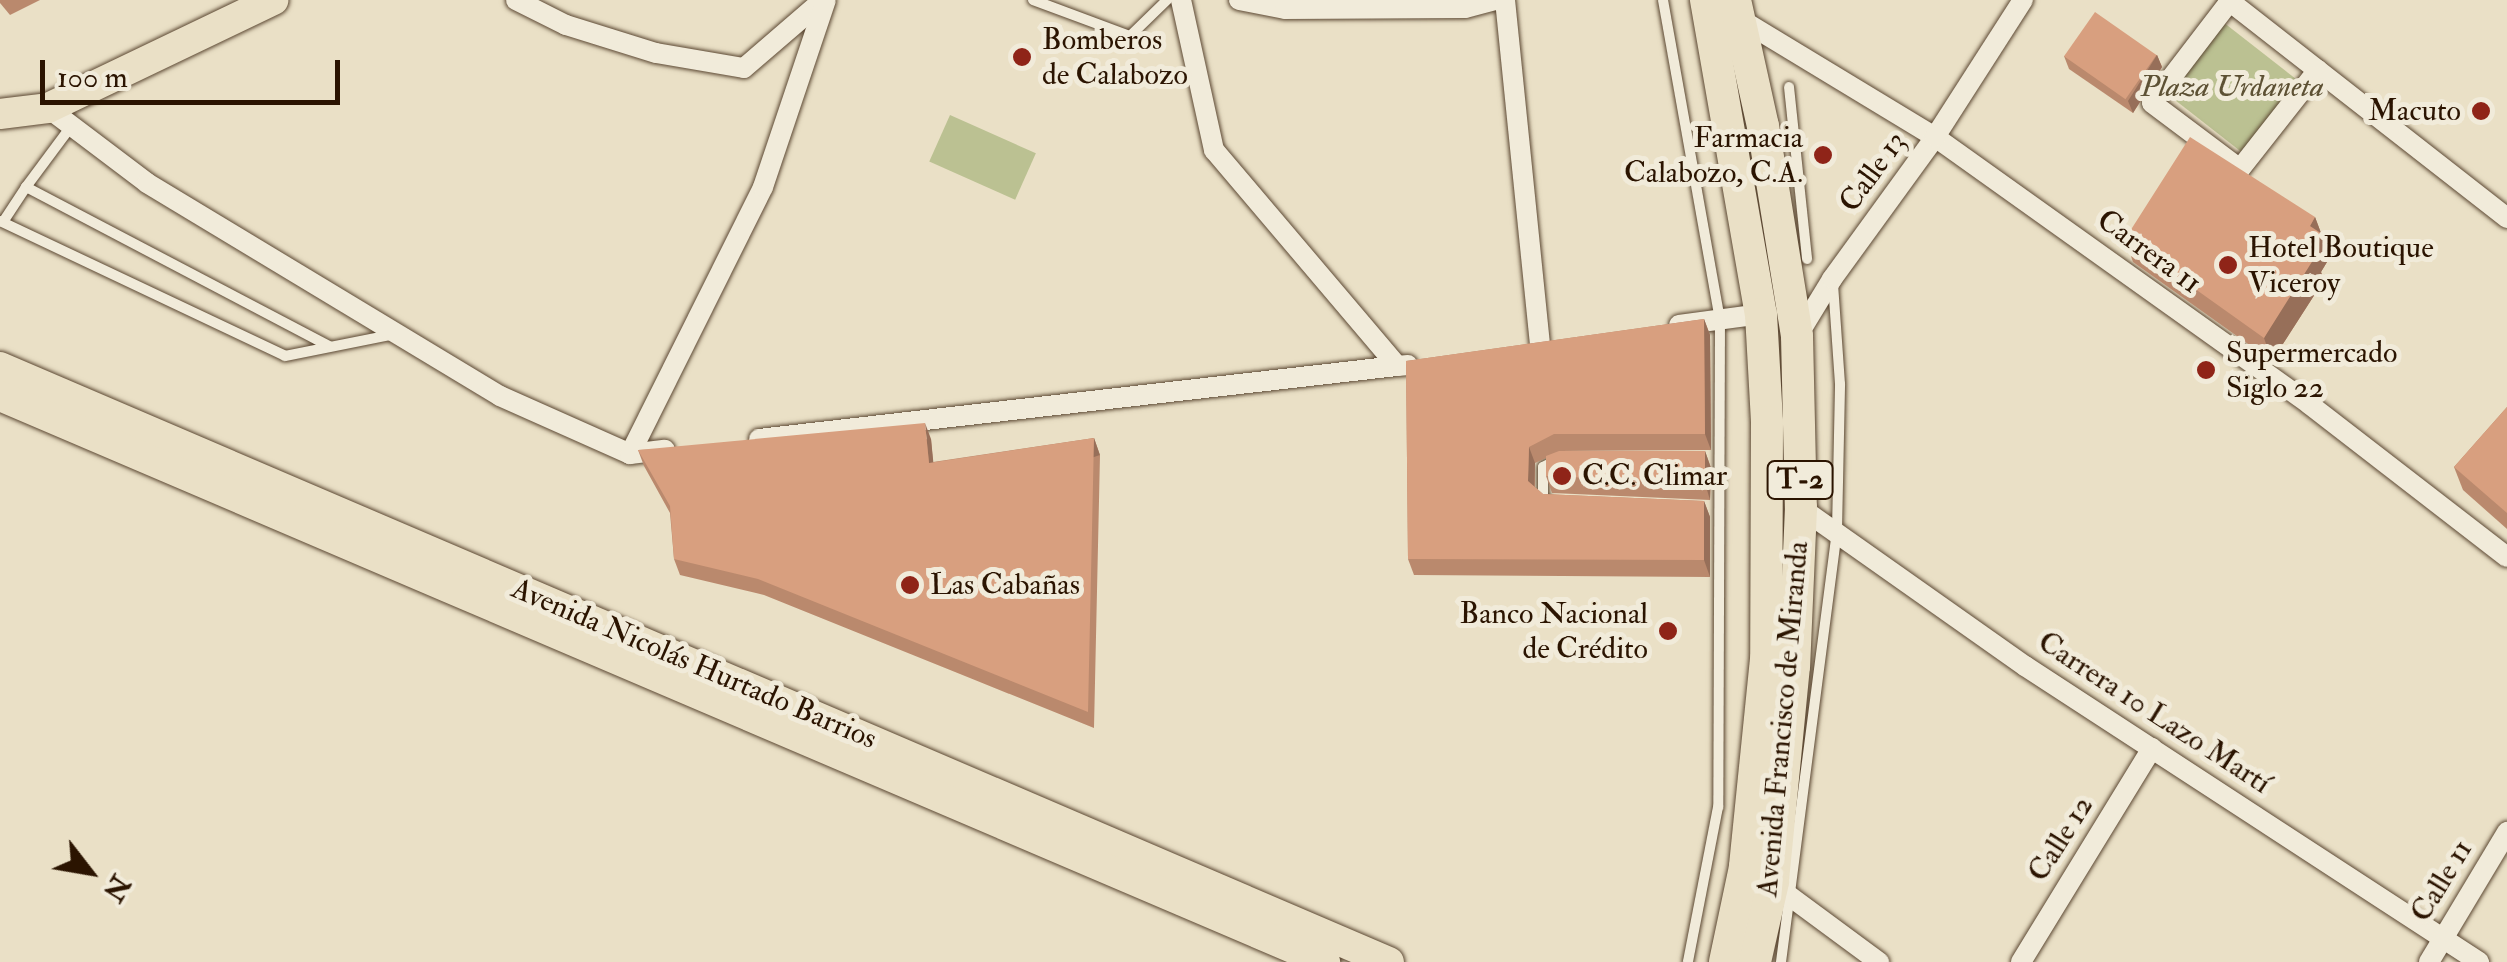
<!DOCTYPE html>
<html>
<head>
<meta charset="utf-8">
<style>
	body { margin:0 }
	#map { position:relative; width:2507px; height:962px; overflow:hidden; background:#eae0c6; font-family:"IM FELL Double Pica",serif }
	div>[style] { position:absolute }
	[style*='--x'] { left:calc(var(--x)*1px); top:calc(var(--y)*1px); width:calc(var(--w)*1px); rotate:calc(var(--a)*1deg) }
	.green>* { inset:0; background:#bbc192; transform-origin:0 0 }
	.roads { filter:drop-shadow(0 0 2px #5b4732) drop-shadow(0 0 2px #5b4732) }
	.service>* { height:10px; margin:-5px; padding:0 5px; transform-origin:5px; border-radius:5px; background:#f1ebda }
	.minor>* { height:20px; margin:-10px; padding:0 10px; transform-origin:10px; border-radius:10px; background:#f1ebda }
	.primary>* { height:30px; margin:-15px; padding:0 15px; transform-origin:15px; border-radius:15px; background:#eae0c6 }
	.trunk>* { height:32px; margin:-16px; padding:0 16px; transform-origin:16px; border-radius:16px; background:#eae0c6 }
	.wall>* { inset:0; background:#ba896d }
	.shaded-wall>* { inset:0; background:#976f59; transform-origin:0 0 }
	.building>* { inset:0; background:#d89f7f; transform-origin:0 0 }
	.dots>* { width:28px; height:28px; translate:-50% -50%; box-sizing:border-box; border:5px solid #f1ebda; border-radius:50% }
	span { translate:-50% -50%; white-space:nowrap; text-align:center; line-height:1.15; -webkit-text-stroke:10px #f1ebda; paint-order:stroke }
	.shield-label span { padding:2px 8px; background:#f1ebda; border:2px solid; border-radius:8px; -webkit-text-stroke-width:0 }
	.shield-label { font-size:28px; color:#2b1401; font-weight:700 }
	.poi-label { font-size:30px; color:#2b1401 }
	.left { translate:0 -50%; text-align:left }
	.right { translate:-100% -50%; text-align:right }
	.park-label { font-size:30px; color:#5d5134; font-style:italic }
	.street-label { font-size:30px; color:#2b1401 }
	.north { position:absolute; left:40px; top:822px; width:100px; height:100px; -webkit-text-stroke:8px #f1ebda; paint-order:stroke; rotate:121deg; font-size:28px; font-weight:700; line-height:40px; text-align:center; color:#2b1401 }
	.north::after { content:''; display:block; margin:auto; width:35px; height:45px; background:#2b1401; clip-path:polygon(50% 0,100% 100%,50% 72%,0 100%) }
	.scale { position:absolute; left:40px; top:60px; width:300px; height:45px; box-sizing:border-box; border:5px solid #2b1401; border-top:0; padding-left:12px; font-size:30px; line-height:35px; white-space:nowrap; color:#2b1401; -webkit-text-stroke:8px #f1ebda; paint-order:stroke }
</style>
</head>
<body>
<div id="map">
	<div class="green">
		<i style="left:2223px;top:22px;width:95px;height:91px;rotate:38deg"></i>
		<i style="left:950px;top:115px;width:94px;height:51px;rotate:24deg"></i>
	</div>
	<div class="roads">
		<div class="service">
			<i style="--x:1033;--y:0;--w:103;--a:20.4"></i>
			<i style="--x:1130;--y:36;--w:52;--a:-44.2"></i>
			<i style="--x:1663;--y:0;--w:325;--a:79.9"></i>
			<i style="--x:1720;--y:320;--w:487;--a:90.2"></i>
			<i style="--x:1718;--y:807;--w:158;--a:101"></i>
			<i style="--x:1789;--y:87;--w:173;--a:84"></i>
			<i style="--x:26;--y:187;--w:77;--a:-53.4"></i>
			<i style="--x:0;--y:221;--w:315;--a:25.3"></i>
			<i style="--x:285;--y:356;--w:112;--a:-11.3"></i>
			<i style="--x:3;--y:222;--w:42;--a:-56.7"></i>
			<i style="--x:26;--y:187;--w:342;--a:27.7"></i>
			<i style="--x:1549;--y:502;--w:8;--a:-140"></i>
			<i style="--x:1543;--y:497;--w:30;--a:-90"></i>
			<i style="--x:1543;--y:467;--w:16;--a:-27"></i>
			<i style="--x:1781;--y:962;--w:436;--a:-82.6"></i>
			<i style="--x:1837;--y:530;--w:146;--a:-88.8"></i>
			<i style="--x:1840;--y:384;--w:99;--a:-94"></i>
		</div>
		<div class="minor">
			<i style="--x:516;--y:0;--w:56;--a:26.6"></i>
			<i style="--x:566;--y:25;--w:94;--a:17.3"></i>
			<i style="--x:656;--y:53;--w:89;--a:9.7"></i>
			<i style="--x:744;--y:68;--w:104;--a:-40.7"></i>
			<i style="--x:1181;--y:0;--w:154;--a:77.6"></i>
			<i style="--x:1214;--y:150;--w:283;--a:49.7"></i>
			<i style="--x:1397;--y:366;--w:11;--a:-5"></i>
			<i style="--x:1239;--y:0;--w:47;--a:11.1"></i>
			<i style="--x:1285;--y:9;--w:180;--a:-0.3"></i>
			<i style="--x:1465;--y:8;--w:30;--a:-15"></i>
			<i style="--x:1505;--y:0;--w:348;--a:84.2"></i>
			<i style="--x:2228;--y:0;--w:354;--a:38"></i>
			<i style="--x:2230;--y:1;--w:128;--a:127.4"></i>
			<i style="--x:2152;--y:103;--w:110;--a:36.9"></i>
			<i style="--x:2240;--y:169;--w:126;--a:-51.8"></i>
			<i style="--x:1740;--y:19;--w:228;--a:31.2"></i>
			<i style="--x:1935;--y:137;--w:460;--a:35.5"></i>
			<i style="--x:2309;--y:404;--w:250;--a:37.7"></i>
			<i style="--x:48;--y:108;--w:124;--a:37.1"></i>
			<i style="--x:147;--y:183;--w:412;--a:31.1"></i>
			<i style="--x:500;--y:396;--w:142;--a:24"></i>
			<i style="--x:630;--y:454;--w:35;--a:-7"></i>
			<i style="--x:1679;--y:325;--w:83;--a:-7.6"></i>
			<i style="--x:1798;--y:335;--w:66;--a:-58.7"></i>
			<i style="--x:1832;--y:279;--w:175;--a:-54"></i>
			<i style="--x:1935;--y:137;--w:163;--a:-57.3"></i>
			<i style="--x:759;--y:439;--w:642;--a:-6.53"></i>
			<i style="--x:630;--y:454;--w:298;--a:-63.5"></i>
			<i style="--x:763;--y:187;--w:197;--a:-71.4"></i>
			<i style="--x:1801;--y:508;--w:274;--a:35.2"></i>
			<i style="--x:2025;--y:666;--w:542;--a:33.1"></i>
			<i style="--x:1765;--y:878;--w:142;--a:36.4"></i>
			<i style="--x:2021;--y:962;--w:251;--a:-58.5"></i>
			<i style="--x:2429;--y:962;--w:152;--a:-59"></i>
		</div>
		<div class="primary">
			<i style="--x:0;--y:114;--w:48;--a:-7.1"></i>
			<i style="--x:48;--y:108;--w:250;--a:-25.6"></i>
			<i style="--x:0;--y:367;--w:1511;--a:23.19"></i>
			<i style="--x:0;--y:396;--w:1441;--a:23.13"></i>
		</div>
		<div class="trunk">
			<i style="--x:1706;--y:0;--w:319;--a:80.1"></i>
			<i style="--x:1761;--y:314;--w:108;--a:86.8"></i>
			<i style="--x:1767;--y:422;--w:237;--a:90.2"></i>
			<i style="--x:1766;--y:659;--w:209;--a:95.8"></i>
			<i style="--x:1745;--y:867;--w:97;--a:101.9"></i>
			<i style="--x:1735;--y:0;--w:129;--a:77.5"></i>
			<i style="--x:1763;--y:126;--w:213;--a:80.8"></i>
			<i style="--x:1797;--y:336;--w:172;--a:88.7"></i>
			<i style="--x:1801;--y:508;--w:158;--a:92.5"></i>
			<i style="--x:1794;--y:666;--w:217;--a:95.6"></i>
			<i style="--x:1773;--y:882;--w:82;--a:102.7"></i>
		</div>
	</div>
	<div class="wall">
		<i style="clip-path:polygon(0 0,40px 0,10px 15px,0 3px)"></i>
		<i style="clip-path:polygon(2157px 55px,2162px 67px,2133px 113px,2069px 69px,2064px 56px)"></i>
		<i style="clip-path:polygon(2315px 217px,2330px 257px,2321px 272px,2324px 280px,2272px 361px,2133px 262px,2125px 239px)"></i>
		<i style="clip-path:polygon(1704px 319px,1710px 335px,1711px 450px,1560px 451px,1705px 451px,1711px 468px,1710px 500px,1552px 493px,1546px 476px,1546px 458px,1535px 463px,1535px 487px,1543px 494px,1704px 501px,1710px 517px,1710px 577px,1414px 575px,1408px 559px,1406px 361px)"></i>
		<i style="clip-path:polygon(2507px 407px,2507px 529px,2463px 490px,2454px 467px)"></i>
		<i style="clip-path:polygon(1094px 438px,1100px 455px,1094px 728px,764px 595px,680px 575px,674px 559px,670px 513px,644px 466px,638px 450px,931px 439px,933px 462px)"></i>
	</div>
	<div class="shaded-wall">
		<i style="clip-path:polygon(2157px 55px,2162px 67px,2133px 113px,2128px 101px)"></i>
		<i style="clip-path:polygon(2315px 217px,2330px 257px,2321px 272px,2324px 280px,2272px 361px,2264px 338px,2310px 252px,2310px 226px)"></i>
		<i style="clip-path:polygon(1704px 319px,1710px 335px,1711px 450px,1705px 434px)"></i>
		<i style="clip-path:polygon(925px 423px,931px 439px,935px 479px,929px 463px)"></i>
		<i style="left:1094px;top:438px;width:18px;height:274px;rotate:71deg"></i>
		<i style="clip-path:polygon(1529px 447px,1535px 463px,1534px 497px,1528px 481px)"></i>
		<i style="clip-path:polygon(1705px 451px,1711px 468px,1710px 500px,1705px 483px)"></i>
		<i style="clip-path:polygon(1704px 501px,1710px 517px,1710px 577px,1704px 560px)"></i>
	</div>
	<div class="building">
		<i style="left:2095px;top:12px;width:75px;height:54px;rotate:35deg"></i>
		<i style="clip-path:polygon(2190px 137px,2315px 217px,2310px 226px,2322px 234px,2310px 252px,2315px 257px,2264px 338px,2125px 239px)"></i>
		<i style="clip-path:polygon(1704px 319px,1705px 434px,1554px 434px,1529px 447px,1528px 481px,1543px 494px,1704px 501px,1704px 560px,1408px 559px,1406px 361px)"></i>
		<i style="clip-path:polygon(2507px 407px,2507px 513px,2454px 467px)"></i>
		<i style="clip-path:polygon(925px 423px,929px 463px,1094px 438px,1088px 712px,758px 579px,674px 559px,670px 506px,638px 450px)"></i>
		<i style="clip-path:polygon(1559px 451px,1705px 451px,1705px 483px,1546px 476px,1546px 456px)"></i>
	</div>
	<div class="dots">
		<i style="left:1022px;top:57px;background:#8f2418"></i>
		<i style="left:2481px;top:111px;background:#8f2418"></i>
		<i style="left:1823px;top:155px;background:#8f2418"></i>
		<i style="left:2228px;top:265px;background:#8f2418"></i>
		<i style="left:2206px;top:370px;background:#8f2418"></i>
		<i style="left:1562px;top:476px;background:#8f2418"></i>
		<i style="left:910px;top:585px;background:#8f2418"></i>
		<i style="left:1668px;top:631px;background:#8f2418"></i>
	</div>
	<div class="shield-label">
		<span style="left:1800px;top:480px">T-2</span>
	</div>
	<div class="poi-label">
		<span class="left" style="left:1042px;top:57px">Bomberos<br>de Calabozo</span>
		<span class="right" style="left:2461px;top:111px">Macuto</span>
		<span class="right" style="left:1803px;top:155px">Farmacia<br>Calabozo, C.A.</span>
		<span class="left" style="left:2248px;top:265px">Hotel Boutique<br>Viceroy</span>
		<span class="left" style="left:2226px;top:370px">Supermercado<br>Siglo 22</span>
		<span class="left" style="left:1582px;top:476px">C.C. Climar</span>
		<span class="left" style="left:930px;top:585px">Las Cabañas</span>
		<span class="right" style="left:1648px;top:631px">Banco Nacional<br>de Crédito</span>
	</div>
	<div class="park-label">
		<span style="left:2232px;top:87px">Plaza Urdaneta</span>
	</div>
	<div class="street-label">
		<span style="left:1873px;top:172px;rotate:-54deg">Calle 13</span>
		<span style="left:2149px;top:252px;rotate:36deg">Carrera 11</span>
		<span style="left:694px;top:664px;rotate:23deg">Avenida Nicolás Hurtado Barrios</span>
		<span style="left:2154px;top:713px;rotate:33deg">Carrera 10 Lazo Martí</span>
		<span style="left:1783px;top:719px;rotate:-85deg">Avenida Francisco de Miranda</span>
		<span style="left:2061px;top:839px;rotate:-58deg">Calle 12</span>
		<span style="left:2442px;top:881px;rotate:-59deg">Calle 11</span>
	</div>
	<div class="north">N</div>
	<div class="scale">100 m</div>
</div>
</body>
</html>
